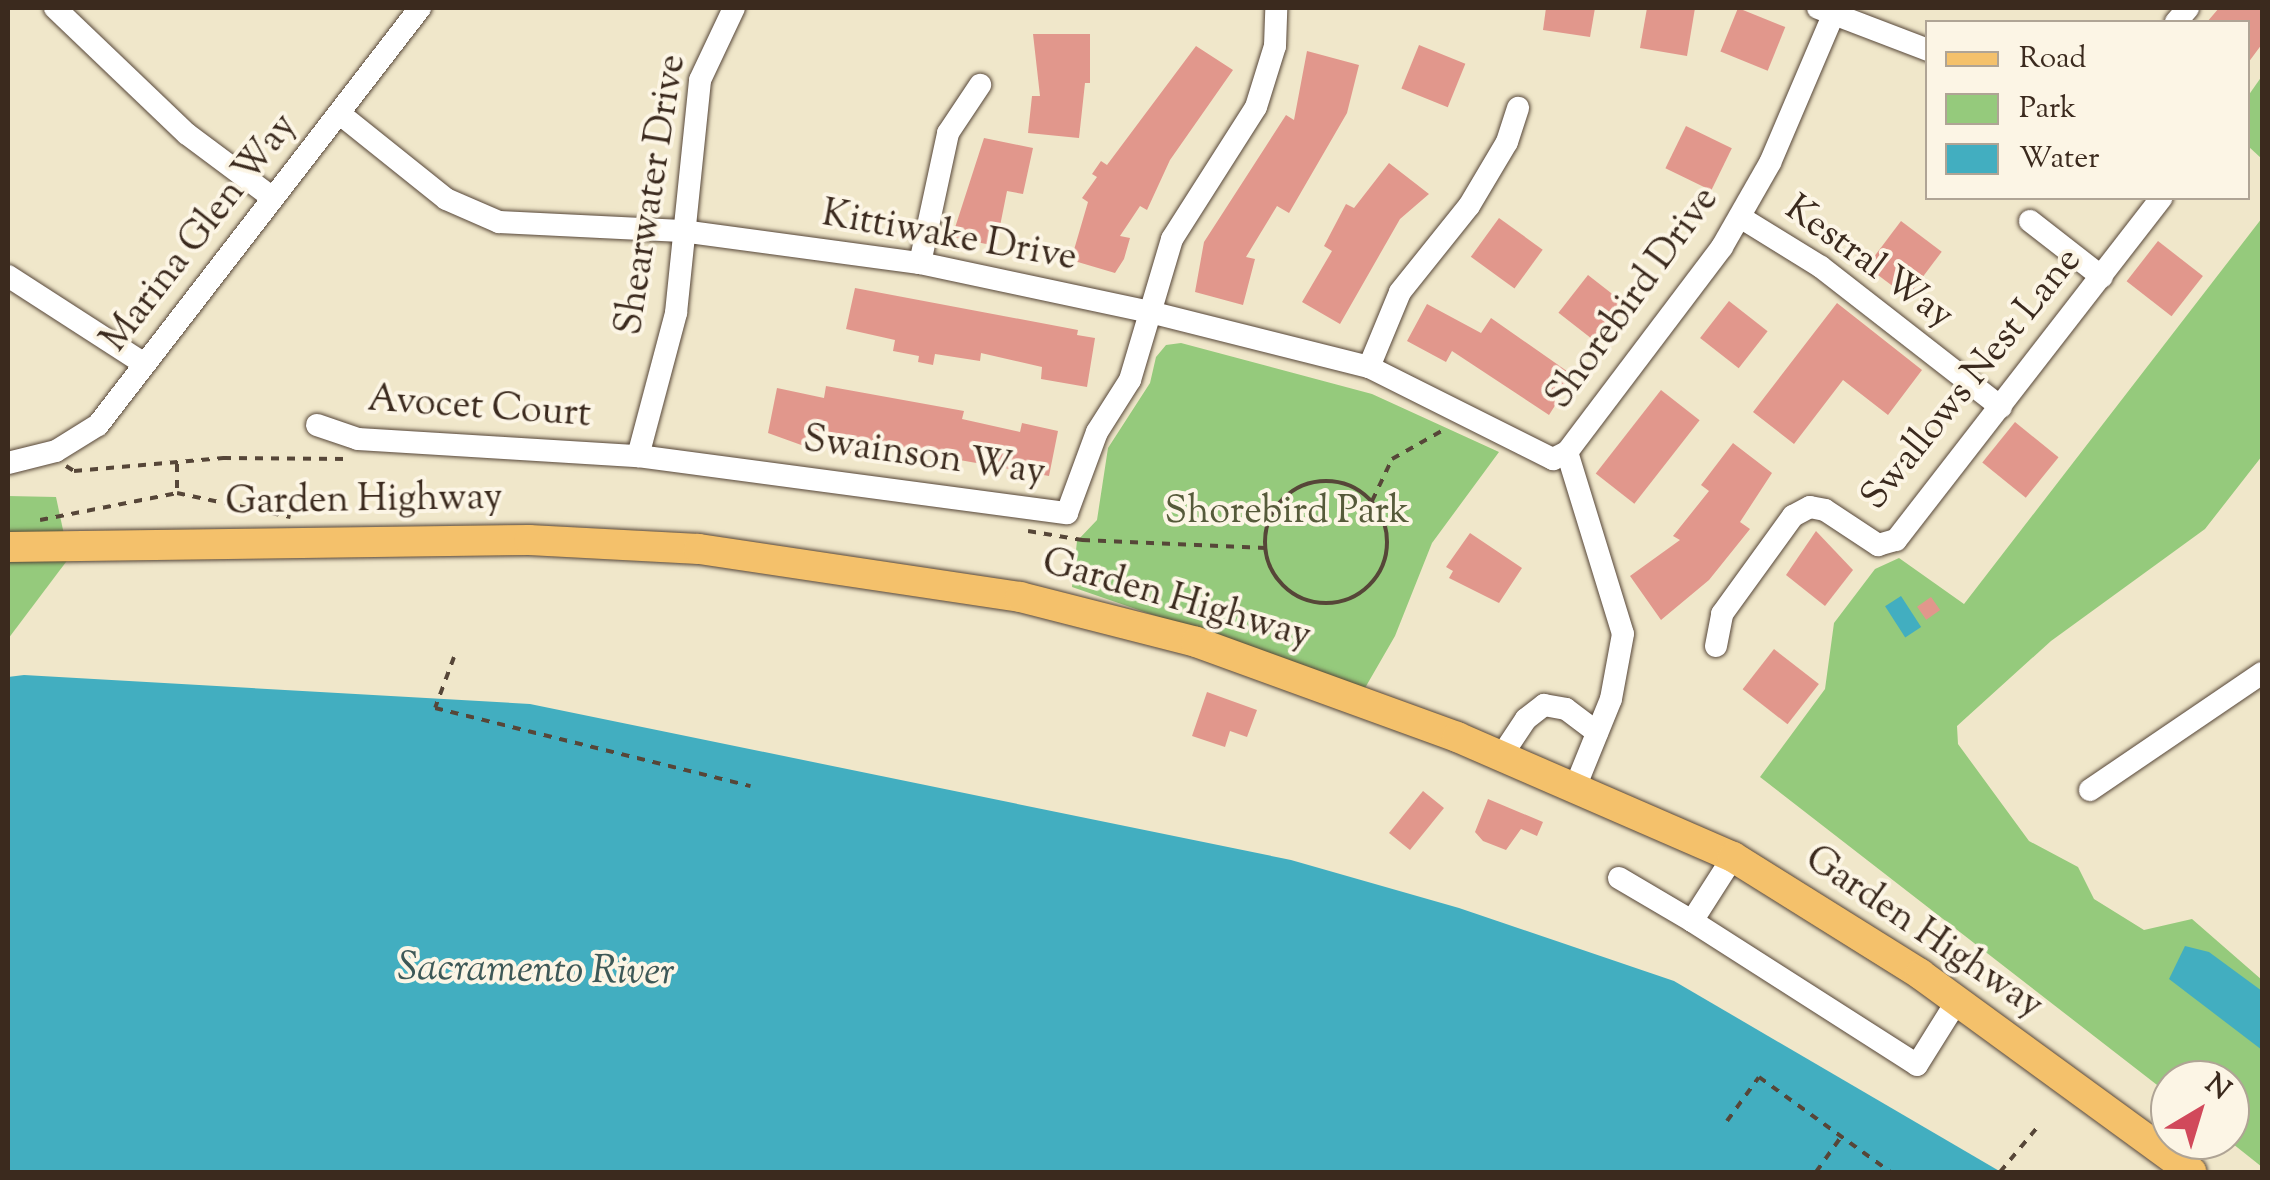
<!DOCTYPE html>
<html>
<head>
<meta charset="utf-8">
<style>
	body { margin:0 }
	#map { position:relative; width:2270px; height:1180px; overflow:hidden; background:#f0e7ca; font-family:"Sorts Mill Goudy",serif }
	div>[style] { position:absolute }
	[style*='--x'] { left:calc(var(--x)*1px); top:calc(var(--y)*1px); width:calc(var(--w)*1px); rotate:calc(var(--a)*1deg) }
	.green>* { inset:0; background:#95ca7c }
	.water>* { inset:0; background:#42aec0; transform-origin:0 0 }
	.building>* { inset:0; background:#e1978c; transform-origin:0 0 }
	.path>* { height:4px; margin-top:-2px; transform-origin:0; background:repeating-linear-gradient(90deg,#564638 0 8px,transparent 0 16px) }
	.path>.ring { margin:-2px; padding:0; box-sizing:content-box; background:none; border:4px solid #564638; border-radius:50% }
	.roads { filter:drop-shadow(0 0 2px #564638) drop-shadow(0 0 2px #564638) }
	.minor>* { height:22px; margin:-11px; padding:0 11px; transform-origin:11px; border-radius:11px; background:#fff }
	.major>* { height:30px; margin:-15px; padding:0 15px; transform-origin:15px; border-radius:15px; background:#f4c16b }
	span { translate:-50% -50%; white-space:nowrap; text-align:center; line-height:1.15; -webkit-text-stroke:8px #fcf5e5; paint-order:stroke }
	.street-label { font-size:38px; color:#3b2a1e }
	.park-label { font-size:38px; color:#565a3a }
	.water-label { font-size:40px; color:#3d5857; font-style:italic }
	.frame { position:absolute; inset:0; border:10px solid #3b2a1e; pointer-events:none }
	.legend { position:absolute; left:1925px; top:20px; width:325px; height:180px; box-sizing:border-box; background:#fcf5e5; border:2px solid #afa495; margin:0; padding:12px 18px; list-style:none; font-size:30px; color:#3b2a1e }
	.legend li { display:flex; align-items:center; gap:20px; height:50px }
	.legend b { width:50px; border:2px solid #afa495 }
	.north { position:absolute; left:2150px; top:1060px; width:100px; height:100px; box-sizing:border-box; background:#fcf5e5; border:2px solid #afa495; border-radius:50%; rotate:38deg; font-size:28px; font-weight:700; line-height:40px; text-align:center; color:#3b2a1e }
	.north::after { content:''; display:block; margin:auto; width:35px; height:45px; background:#d1495b; clip-path:polygon(50% 0,100% 100%,50% 72%,0 100%) }
</style>
</head>
<body>
<div id="map">
	<div class="green">
		<i style="clip-path:polygon(2262px 76px,2262px 159px,2248px 146px,2248px 96px)"></i>
		<i style="clip-path:polygon(2262px 218px,2262px 456px,2205px 529px,2051px 641px,1957px 726px,1958px 744px,2029px 841px,2078px 867px,2094px 899px,2144px 930px,2192px 919px,2262px 980px,2262px 1167px,2228px 1140px,2230px 1080px,2170px 1080px,2170px 1095px,1760px 777px,1825px 689px,1834px 623px,1875px 569px,1899px 558px,1964px 604px)"></i>
		<i style="clip-path:polygon(1181px 343px,1372px 394px,1499px 452px,1432px 543px,1395px 636px,1365px 688px,1072px 587px,1077px 541px,1097px 520px,1108px 448px,1150px 383px,1156px 357px,1166px 345px)"></i>
		<i style="clip-path:polygon(8px 496px,56px 497px,69px 558px,8px 639px)"></i>
	</div>
	<div class="water">
		<i style="left:1901px;top:596px;width:37px;height:19px;rotate:57deg"></i>
		<i style="clip-path:polygon(24px 675px,530px 704px,1291px 860px,1459px 908px,1674px 981px,2001px 1172px,8px 1172px,8px 677px)"></i>
		<i style="clip-path:polygon(2185px 946px,2209px 952px,2262px 991px,2262px 1050px,2169px 979px)"></i>
	</div>
	<div class="building">
		<i style="clip-path:polygon(1546px 8px,1595px 8px,1590px 37px,1543px 30px)"></i>
		<i style="clip-path:polygon(1647px 8px,1695px 8px,1687px 56px,1640px 48px)"></i>
		<i style="left:1738px;top:8px;width:51px;height:47px;rotate:22deg"></i>
		<i style="clip-path:polygon(2219px 8px,2262px 8px,2262px 44px,2248px 63px,2248px 22px,2207px 22px)"></i>
		<i style="clip-path:polygon(1033px 34px,1090px 34px,1090px 83px,1085px 83px,1079px 138px,1028px 133px,1032px 96px,1040px 96px)"></i>
		<i style="left:1419px;top:45px;width:50px;height:47px;rotate:22deg"></i>
		<i style="clip-path:polygon(1196px 46px,1233px 70px,1170px 160px,1147px 210px,1140px 206px,1120px 236px,1130px 238px,1124px 259px,1115px 273px,1071px 260px,1088px 202px,1082px 198px,1097px 177px,1092px 174px,1101px 161px,1107px 165px)"></i>
		<i style="clip-path:polygon(1307px 51px,1359px 65px,1347px 113px,1289px 213px,1277px 206px,1246px 257px,1255px 259px,1243px 305px,1195px 292px,1204px 242px,1286px 115px,1294px 120px)"></i>
		<i style="left:1686px;top:126px;width:51px;height:47px;rotate:26deg"></i>
		<i style="clip-path:polygon(984px 138px,1033px 148px,1023px 194px,1007px 191px,996px 246px,952px 237px)"></i>
		<i style="clip-path:polygon(1389px 163px,1429px 194px,1400px 219px,1340px 324px,1302px 302px,1332px 251px,1324px 246px,1346px 204px,1354px 208px)"></i>
		<i style="left:1499px;top:218px;width:54px;height:48px;rotate:36deg"></i>
		<i style="left:1901px;top:221px;width:51px;height:57px;rotate:37deg"></i>
		<i style="left:2158px;top:241px;width:57px;height:51px;rotate:38deg"></i>
		<i style="left:1588px;top:275px;width:50px;height:48px;rotate:38deg"></i>
		<i style="clip-path:polygon(855px 288px,1078px 330px,1077px 335px,1095px 338px,1087px 387px,1041px 379px,1042px 367px,981px 353px,980px 361px,935px 354px,933px 365px,918px 362px,919px 356px,893px 351px,895px 340px,846px 329px)"></i>
		<i style="left:1729px;top:301px;width:49px;height:47px;rotate:38deg"></i>
		<i style="clip-path:polygon(1837px 303px,1922px 370px,1888px 415px,1843px 380px,1794px 444px,1753px 412px)"></i>
		<i style="clip-path:polygon(1427px 304px,1481px 333px,1491px 318px,1574px 376px,1549px 415px,1452px 351px,1446px 362px,1407px 341px)"></i>
		<i style="clip-path:polygon(826px 386px,964px 411px,962px 419px,1020px 432px,1022px 423px,1058px 431px,1049px 476px,893px 448px,856px 444px,854px 454px,839px 450px,841px 443px,806px 436px,804px 446px,768px 433px,777px 388px,824px 398px)"></i>
		<i style="left:1661px;top:390px;width:49px;height:106px;rotate:38deg"></i>
		<i style="left:2015px;top:422px;width:56px;height:52px;rotate:39deg"></i>
		<i style="clip-path:polygon(1733px 443px,1772px 473px,1740px 522px,1750px 529px,1709px 580px,1661px 620px,1630px 576px,1680px 540px,1673px 536px,1709px 491px,1701px 485px)"></i>
		<i style="clip-path:polygon(1816px 531px,1853px 570px,1825px 606px,1786px 575px)"></i>
		<i style="clip-path:polygon(1470px 533px,1522px 568px,1499px 603px,1449px 578px,1453px 571px,1446px 567px)"></i>
		<i style="left:1931px;top:597px;width:16px;height:17px;rotate:55deg"></i>
		<i style="left:1774px;top:649px;width:57px;height:51px;rotate:38deg"></i>
		<i style="clip-path:polygon(1207px 692px,1257px 710px,1247px 737px,1230px 731px,1225px 747px,1192px 736px)"></i>
		<i style="left:1423px;top:791px;width:27px;height:54px;rotate:39deg"></i>
		<i style="clip-path:polygon(1488px 799px,1543px 822px,1537px 836px,1521px 829px,1506px 850px,1483px 841px,1475px 832px)"></i>
	</div>
	<div class="path">
		<i style="--x:177;--y:464;--w:29;--a:90"></i>
		<i style="--x:66;--y:466;--w:9;--a:32"></i>
		<i style="--x:74;--y:471;--w:150;--a:-5"></i>
		<i style="--x:223;--y:458;--w:126;--a:0.5"></i>
		<i class="ring" style="left:1265px;top:481px;width:118px;height:118px"></i>
		<i style="--x:1372;--y:501;--w:47;--a:-64.5"></i>
		<i style="--x:1392;--y:459;--w:61;--a:-29.5"></i>
		<i style="--x:40;--y:520;--w:140;--a:-11.1"></i>
		<i style="--x:177;--y:493;--w:116;--a:12"></i>
		<i style="--x:1028;--y:531;--w:55;--a:9.5"></i>
		<i style="--x:1082;--y:540;--w:184;--a:2.5"></i>
		<i style="--x:454;--y:657;--w:54;--a:110.4"></i>
		<i style="--x:435;--y:708;--w:325;--a:13.9"></i>
		<i style="--x:1727;--y:1121;--w:54;--a:-54"></i>
		<i style="--x:1759;--y:1077;--w:162;--a:35.9"></i>
		<i style="--x:1816;--y:1172;--w:43;--a:-54.5"></i>
		<i style="--x:2000;--y:1172;--w:56;--a:-50.1"></i>
	</div>
	<div class="roads">
		<div class="minor">
			<i style="--x:55;--y:8;--w:182;--a:43.7"></i>
			<i style="--x:187;--y:134;--w:107;--a:36.7"></i>
			<i style="--x:1818;--y:8;--w:118;--a:20.9"></i>
			<i style="--x:2176;--y:22;--w:18;--a:-49"></i>
			<i style="--x:340;--y:114;--w:136;--a:38.7"></i>
			<i style="--x:446;--y:199;--w:58;--a:23.5"></i>
			<i style="--x:499;--y:222;--w:183;--a:2.8"></i>
			<i style="--x:682;--y:231;--w:240;--a:7.7"></i>
			<i style="--x:920;--y:263;--w:235;--a:12"></i>
			<i style="--x:1150;--y:312;--w:226;--a:14.1"></i>
			<i style="--x:1369;--y:367;--w:206;--a:26.6"></i>
			<i style="--x:1553;--y:459;--w:16;--a:-27"></i>
			<i style="--x:1567;--y:452;--w:257;--a:-52.9"></i>
			<i style="--x:1722;--y:247;--w:97;--a:-60.3"></i>
			<i style="--x:1770;--y:163;--w:168;--a:-66.9"></i>
			<i style="--x:1740;--y:217;--w:95;--a:31.7"></i>
			<i style="--x:1821;--y:267;--w:228;--a:37.9"></i>
			<i style="--x:2030;--y:221;--w:91;--a:37.9"></i>
			<i style="--x:920;--y:263;--w:133;--a:-77.8"></i>
			<i style="--x:948;--y:133;--w:58;--a:-56.3"></i>
			<i style="--x:8;--y:276;--w:161;--a:32.8"></i>
			<i style="--x:1369;--y:367;--w:81;--a:-67.5"></i>
			<i style="--x:1400;--y:292;--w:110;--a:-51.3"></i>
			<i style="--x:1469;--y:206;--w:74;--a:-59.3"></i>
			<i style="--x:1507;--y:142;--w:36;--a:-72"></i>
			<i style="--x:317;--y:425;--w:43;--a:18.9"></i>
			<i style="--x:358;--y:439;--w:281;--a:3.5"></i>
			<i style="--x:638;--y:456;--w:433;--a:7.6"></i>
			<i style="--x:1067;--y:513;--w:86;--a:-69.7"></i>
			<i style="--x:1097;--y:432;--w:62;--a:-57.6"></i>
			<i style="--x:1130;--y:380;--w:147;--a:-73.4"></i>
			<i style="--x:1172;--y:239;--w:156;--a:-57.5"></i>
			<i style="--x:1256;--y:107;--w:64;--a:-72.7"></i>
			<i style="--x:1275;--y:46;--w:38;--a:-88"></i>
			<i style="--x:1567;--y:452;--w:190;--a:72.9"></i>
			<i style="--x:1623;--y:634;--w:66;--a:100.5"></i>
			<i style="--x:1611;--y:699;--w:93;--a:112.1"></i>
			<i style="--x:638;--y:456;--w:148;--a:-75.1"></i>
			<i style="--x:676;--y:313;--w:234;--a:-84.1"></i>
			<i style="--x:700;--y:80;--w:80;--a:-64.7"></i>
			<i style="--x:8;--y:463;--w:49;--a:-14"></i>
			<i style="--x:56;--y:451;--w:49;--a:-31.8"></i>
			<i style="--x:98;--y:425;--w:527;--a:-52.33"></i>
			<i style="--x:1716;--y:646;--w:33;--a:-79"></i>
			<i style="--x:1722;--y:614;--w:121;--a:-54.1"></i>
			<i style="--x:1793;--y:516;--w:19;--a:-28"></i>
			<i style="--x:1810;--y:507;--w:15;--a:11"></i>
			<i style="--x:1825;--y:510;--w:64;--a:33.4"></i>
			<i style="--x:1878;--y:545;--w:19;--a:-16"></i>
			<i style="--x:1896;--y:540;--w:433;--a:-52.2"></i>
			<i style="--x:1502;--y:755;--w:43;--a:-56.3"></i>
			<i style="--x:1526;--y:719;--w:23;--a:-38"></i>
			<i style="--x:1544;--y:705;--w:22;--a:10"></i>
			<i style="--x:1566;--y:709;--w:39;--a:37"></i>
			<i style="--x:2090;--y:790;--w:208;--a:-34.2"></i>
			<i style="--x:1733;--y:857;--w:76;--a:122.6"></i>
			<i style="--x:1692;--y:921;--w:267;--a:32.6"></i>
			<i style="--x:1917;--y:1065;--w:75;--a:-58"></i>
			<i style="--x:1619;--y:878;--w:85;--a:30.5"></i>
		</div>
		<div class="major">
			<i style="--x:8;--y:547;--w:521;--a:-0.77"></i>
			<i style="--x:529;--y:540;--w:170;--a:3"></i>
			<i style="--x:699;--y:549;--w:325;--a:8.5"></i>
			<i style="--x:1020;--y:597;--w:182;--a:14.3"></i>
			<i style="--x:1196;--y:642;--w:278;--a:20"></i>
			<i style="--x:1457;--y:737;--w:301;--a:23.5"></i>
			<i style="--x:1733;--y:857;--w:221;--a:32"></i>
			<i style="--x:1920;--y:974;--w:336;--a:36.1"></i>
		</div>
	</div>
	<div class="street-label">
		<span style="left:653px;top:195px;rotate:-81deg">Shearwater Drive</span>
		<span style="left:201px;top:234px;rotate:-52deg">Marina Glen Way</span>
		<span style="left:949px;top:238px;rotate:10deg">Kittiwake Drive</span>
		<span style="left:1868px;top:264px;rotate:36deg">Kestral Way</span>
		<span style="left:1634px;top:299px;rotate:-54deg">Shorebird Drive</span>
		<span style="left:1973px;top:380px;rotate:-51deg">Swallows Nest Lane</span>
		<span style="left:479px;top:409px;rotate:4deg">Avocet Court</span>
		<span style="left:924px;top:458px;rotate:8deg">Swainson Way</span>
		<span style="left:364px;top:502px;rotate:-1deg">Garden Highway</span>
		<span style="left:1176px;top:601px;rotate:16deg">Garden Highway</span>
		<span style="left:1923px;top:934px;rotate:34deg">Garden Highway</span>
	</div>
	<div class="park-label">
		<span style="left:1287px;top:514px">Shorebird Park</span>
	</div>
	<div class="water-label">
		<span style="left:536px;top:972px;rotate:1deg">Sacramento River</span>
	</div>
	<div class="frame"></div>
	<ul class="legend">
	<li><b style="height:12px;background:#f4c16b"></b>Road</li>
	<li><b style="height:28px;background:#95ca7c"></b>Park</li>
	<li><b style="height:28px;background:#42aec0"></b>Water</li>
	</ul>
	<div class="north">N</div>
</div>
</body>
</html>
